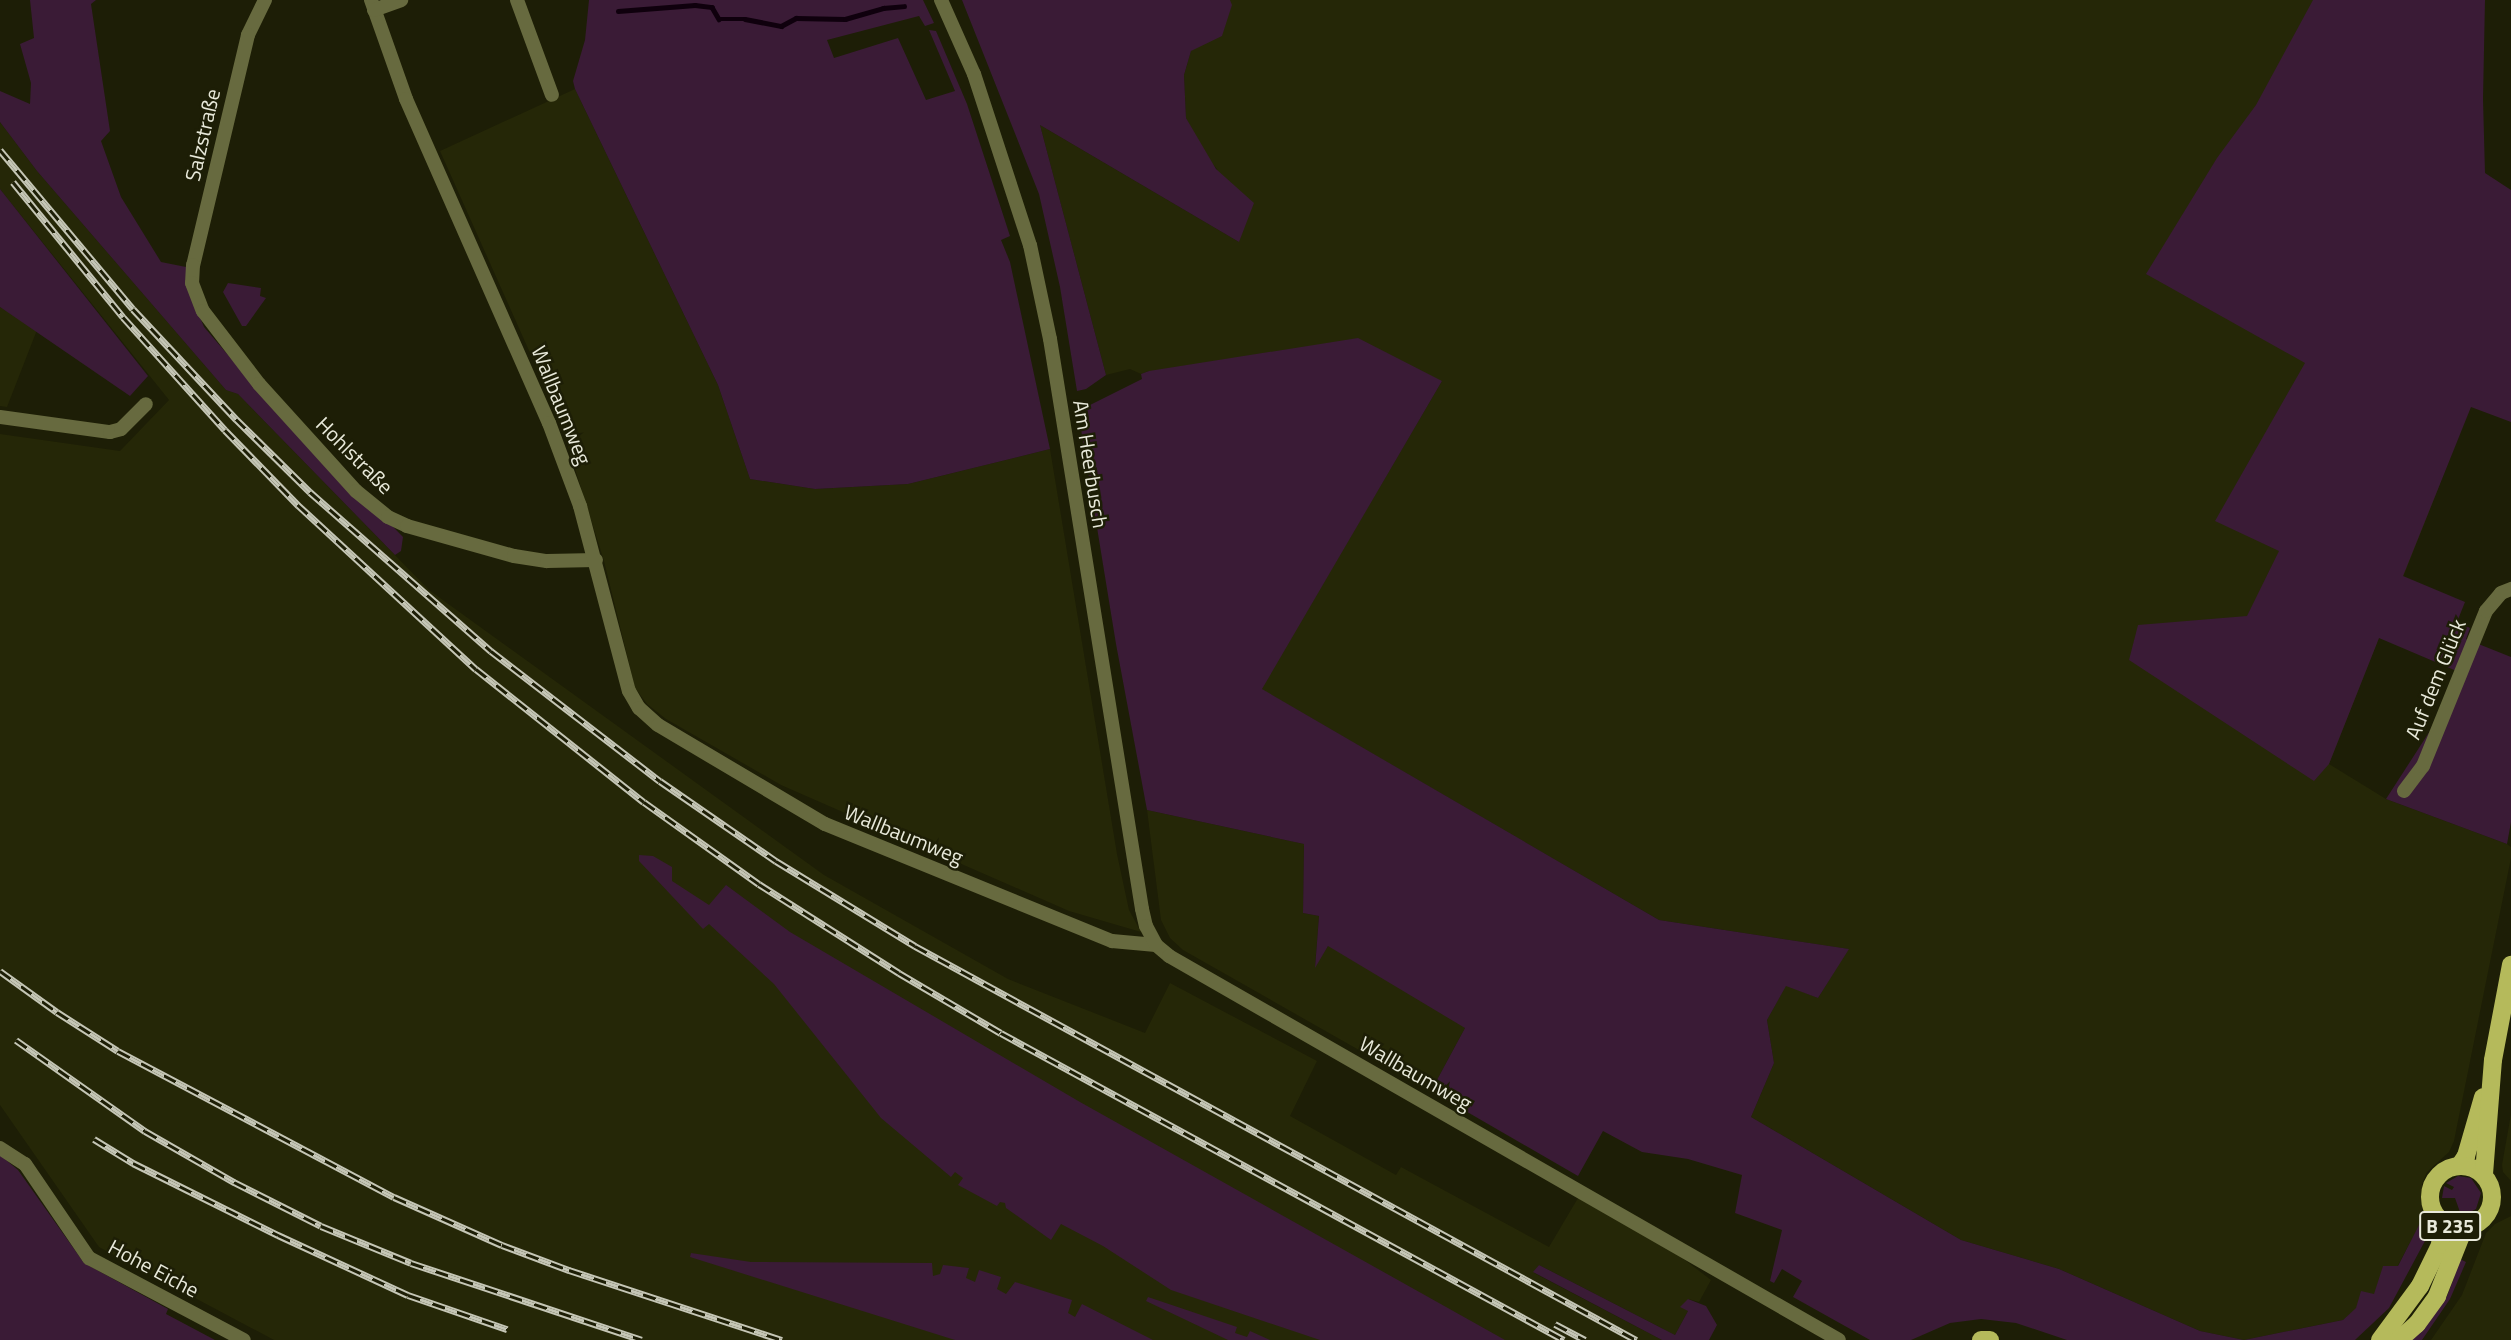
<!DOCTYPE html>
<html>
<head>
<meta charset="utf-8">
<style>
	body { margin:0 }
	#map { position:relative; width:2511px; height:1340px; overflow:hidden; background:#1d1e06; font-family:"Titillium Web",sans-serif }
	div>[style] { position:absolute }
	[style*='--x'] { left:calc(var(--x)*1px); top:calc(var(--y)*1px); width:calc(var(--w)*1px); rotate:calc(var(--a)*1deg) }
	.built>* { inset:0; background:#252707 }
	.green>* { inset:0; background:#3a1b36 }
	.stream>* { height:4.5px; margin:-2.25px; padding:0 2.25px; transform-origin:2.25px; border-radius:2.25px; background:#0f000d }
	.minor>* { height:14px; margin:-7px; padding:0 7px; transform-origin:7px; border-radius:7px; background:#676a3f }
	.major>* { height:18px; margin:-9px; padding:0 9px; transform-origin:9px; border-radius:9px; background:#b5ba5b }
	.major>.ring { margin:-9px; padding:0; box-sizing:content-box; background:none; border:18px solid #b5ba5b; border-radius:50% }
	.rail>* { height:7px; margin-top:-3.5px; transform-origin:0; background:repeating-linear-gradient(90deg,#1d1e06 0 13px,#c5c6b6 0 26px); box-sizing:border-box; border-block:2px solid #c5c6b6 }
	span { translate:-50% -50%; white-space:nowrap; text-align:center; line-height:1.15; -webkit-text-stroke:5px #1d1e06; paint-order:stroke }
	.shield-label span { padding:2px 5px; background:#1d1e06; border:2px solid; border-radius:5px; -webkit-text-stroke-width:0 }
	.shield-label { font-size:19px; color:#e8e9da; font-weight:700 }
	.street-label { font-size:21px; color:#e8e9da }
</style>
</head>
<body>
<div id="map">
	<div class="built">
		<i style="clip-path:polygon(1222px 0,2404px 0,2440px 484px,2329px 764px,2386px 799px,2507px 844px,2511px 847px,2511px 858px,2454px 1141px,2449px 1152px,2427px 1172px,2422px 1184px,2423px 1218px,2429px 1233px,2426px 1239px,2421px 1222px,2397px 1267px,2374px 1294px,2343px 1320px,2244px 1340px,2200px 1331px,2059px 1269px,1961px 1240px,1751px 1117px,1774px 1063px,1767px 1020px,1786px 985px,1818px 998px,1848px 949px,1659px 920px,1261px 689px,1442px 381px,1149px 371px,1141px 374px,1130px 369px,1106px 375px,1040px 125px,1239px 242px,1217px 169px,1203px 153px,1186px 118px,1184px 75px,1191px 51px)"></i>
		<i style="clip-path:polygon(575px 89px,718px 385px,750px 479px,815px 489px,908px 484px,1050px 449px,1117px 854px,1129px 910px,1141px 932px,1069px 911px,781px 785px,666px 719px,647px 704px,635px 688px,604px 561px,559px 418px,440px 151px)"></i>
		<i style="clip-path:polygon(0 122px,37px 171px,226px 390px,238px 394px,429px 590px,824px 875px,1008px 979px,1145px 1033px,1170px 983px,1317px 1061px,1290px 1116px,1396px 1175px,1401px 1167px,1549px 1247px,1578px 1198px,1677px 1254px,1711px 1280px,1699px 1302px,1688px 1299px,1688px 1311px,1675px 1335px,1539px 1265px,1534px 1273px,1662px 1340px,274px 1340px,99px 1247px,0 1105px,0 434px,120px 451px,169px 400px,0 189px)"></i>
		<i style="clip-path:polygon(0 307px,37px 330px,7px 407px,0 406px)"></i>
		<i style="clip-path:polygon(1147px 810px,1304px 844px,1303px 913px,1319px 916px,1315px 966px,1328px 946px,1336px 908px,1465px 1028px,1431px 1091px,1183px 950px,1170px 938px,1161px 920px)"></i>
		<i style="clip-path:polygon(2511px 1114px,2511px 1181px,2503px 1172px,2502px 1165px)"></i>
		<i style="clip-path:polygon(2511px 1216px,2511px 1340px,2431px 1340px,2462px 1295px,2486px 1233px,2495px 1224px)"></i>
	</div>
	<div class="green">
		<i style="clip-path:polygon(30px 0,96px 0,91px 4px,110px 131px,101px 141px,121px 197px,161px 262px,186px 267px,189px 291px,204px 327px,246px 376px,403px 537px,401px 551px,395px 555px,238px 394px,226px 390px,37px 171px,0 122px,0 91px,30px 104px,31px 83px,20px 44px,34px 38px)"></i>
		<i style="clip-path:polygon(589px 0,923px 0,934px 23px,925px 26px,919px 16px,827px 40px,834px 58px,898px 38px,926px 100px,955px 91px,929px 30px,936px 31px,967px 104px,1010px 236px,1001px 240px,1010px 262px,1050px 449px,908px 484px,815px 489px,750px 479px,718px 385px,575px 89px,573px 81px,585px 40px)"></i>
		<i style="clip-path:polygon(962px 0,1230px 0,1232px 5px,1222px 36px,1191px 51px,1184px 75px,1186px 118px,1216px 169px,1254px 203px,1239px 242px,1040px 125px,1106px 375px,1086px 389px,1077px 391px,1060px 287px,1039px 194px)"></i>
		<i style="clip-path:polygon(2313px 0,2485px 0,2483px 99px,2485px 173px,2511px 190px,2511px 422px,2471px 407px,2403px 576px,2465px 602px,2457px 622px,2470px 628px,2466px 639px,2511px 657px,2511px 822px,2507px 844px,2386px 799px,2466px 675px,2379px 638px,2329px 764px,2314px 781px,2129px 660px,2138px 625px,2247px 616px,2279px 551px,2215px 521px,2305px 363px,2146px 274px,2217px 158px,2256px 105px)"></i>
		<i style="clip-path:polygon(0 189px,148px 376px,130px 396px,0 307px)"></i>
		<i style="clip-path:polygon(228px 283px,261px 288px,260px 296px,266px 298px,246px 326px,242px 326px,223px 292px)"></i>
		<i style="clip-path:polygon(1358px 338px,1442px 381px,1262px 689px,1659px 920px,1849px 949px,1818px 998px,1786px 986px,1767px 1020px,1774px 1063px,1751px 1117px,1961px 1240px,2059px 1269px,2200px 1331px,2244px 1340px,2343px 1320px,2356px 1308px,2361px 1291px,2374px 1294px,2383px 1266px,2398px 1266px,2421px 1221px,2426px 1239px,2389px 1308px,2355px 1340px,2067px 1340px,2016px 1323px,1981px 1319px,1950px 1323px,1911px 1340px,1870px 1340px,1793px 1297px,1802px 1281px,1782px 1269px,1774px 1283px,1770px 1281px,1782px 1230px,1735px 1213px,1742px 1175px,1688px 1159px,1642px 1152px,1603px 1131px,1578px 1176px,1431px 1091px,1465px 1028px,1328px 946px,1315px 968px,1319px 916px,1303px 913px,1304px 844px,1147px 810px,1116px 644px,1078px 411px,1142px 379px,1141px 374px,1149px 371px)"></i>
		<i style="clip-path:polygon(639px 855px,653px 856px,672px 867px,672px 881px,709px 905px,726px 885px,790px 932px,1080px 1102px,1505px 1340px,1320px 1340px,1171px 1290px,1103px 1246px,1061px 1224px,1051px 1240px,1006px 1208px,1005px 1203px,1000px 1202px,997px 1206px,958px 1185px,963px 1178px,955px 1172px,951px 1177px,881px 1118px,774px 984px,709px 924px,703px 929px,639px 861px)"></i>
		<i style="clip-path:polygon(0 1155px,18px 1170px,84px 1263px,168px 1309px,166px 1314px,215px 1340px,0 1340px)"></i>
		<i style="clip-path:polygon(2458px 1176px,2471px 1178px,2481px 1193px,2476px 1209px,2464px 1215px,2461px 1215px,2455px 1198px,2442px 1198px,2444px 1186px,2452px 1190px,2454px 1187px,2446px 1183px)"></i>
		<i style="clip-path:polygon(691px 1253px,751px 1262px,932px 1263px,933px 1276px,940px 1274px,943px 1265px,969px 1268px,966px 1278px,975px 1282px,979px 1270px,1001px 1277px,997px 1289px,1006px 1294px,1015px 1282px,1072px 1300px,1068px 1313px,1075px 1317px,1082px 1304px,1153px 1340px,955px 1340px,690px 1257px)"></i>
		<i style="clip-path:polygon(2456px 1257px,2466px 1262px,2450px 1299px,2422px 1340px,2412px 1340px,2447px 1296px,2454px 1278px)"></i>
		<i style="clip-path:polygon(1539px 1265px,1675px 1335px,1688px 1311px,1680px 1307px,1688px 1299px,1706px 1306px,1717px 1325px,1709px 1340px,1662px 1340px,1533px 1272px)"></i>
		<i style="clip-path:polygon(1148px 1297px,1237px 1327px,1235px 1333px,1247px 1337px,1250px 1331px,1270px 1340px,1228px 1340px,1146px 1301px)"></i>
	</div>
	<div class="stream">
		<i style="--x:618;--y:11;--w:77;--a:-4.5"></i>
		<i style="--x:695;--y:5;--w:17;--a:7"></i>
		<i style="--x:712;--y:7;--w:14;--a:60"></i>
		<i style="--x:719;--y:19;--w:26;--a:0"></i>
		<i style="--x:745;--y:19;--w:37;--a:11"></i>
		<i style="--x:781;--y:26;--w:17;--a:-28"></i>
		<i style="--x:796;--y:18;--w:49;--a:1.2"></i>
		<i style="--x:845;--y:19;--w:40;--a:-16"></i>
		<i style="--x:883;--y:8;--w:21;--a:-5"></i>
	</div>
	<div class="minor">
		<i style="--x:265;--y:0;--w:39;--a:116"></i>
		<i style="--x:248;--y:35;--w:236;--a:103.4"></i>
		<i style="--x:193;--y:265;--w:18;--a:93"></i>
		<i style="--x:192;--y:283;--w:30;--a:69"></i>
		<i style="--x:203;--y:311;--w:92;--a:52.5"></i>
		<i style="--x:259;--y:384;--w:144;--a:47.8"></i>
		<i style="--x:356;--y:491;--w:41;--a:39.1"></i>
		<i style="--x:388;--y:517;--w:21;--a:25"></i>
		<i style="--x:407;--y:526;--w:111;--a:15.7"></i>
		<i style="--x:514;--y:556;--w:33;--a:9"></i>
		<i style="--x:547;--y:561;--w:49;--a:-1.2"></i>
		<i style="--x:371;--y:0;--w:105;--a:70.5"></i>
		<i style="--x:406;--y:99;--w:354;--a:66.2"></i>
		<i style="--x:549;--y:423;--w:89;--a:69.5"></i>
		<i style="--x:580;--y:506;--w:191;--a:75.2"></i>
		<i style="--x:629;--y:691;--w:20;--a:60"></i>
		<i style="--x:639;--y:708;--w:25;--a:42"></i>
		<i style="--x:658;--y:725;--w:194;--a:30.7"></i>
		<i style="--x:825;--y:824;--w:310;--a:22.2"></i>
		<i style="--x:1112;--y:941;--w:44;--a:5.2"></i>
		<i style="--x:1156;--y:945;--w:17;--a:40"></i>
		<i style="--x:1169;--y:956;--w:772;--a:29.82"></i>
		<i style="--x:517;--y:0;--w:101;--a:69.8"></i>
		<i style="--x:941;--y:0;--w:81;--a:66"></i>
		<i style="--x:974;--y:74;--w:180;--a:71.9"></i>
		<i style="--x:1030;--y:245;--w:96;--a:78"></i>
		<i style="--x:1050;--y:339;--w:577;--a:80.83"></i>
		<i style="--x:1142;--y:909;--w:17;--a:77"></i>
		<i style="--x:1146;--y:926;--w:21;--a:62"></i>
		<i style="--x:374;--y:10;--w:29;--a:-20"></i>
		<i style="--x:0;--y:417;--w:111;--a:7.8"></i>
		<i style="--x:110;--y:432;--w:11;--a:-15"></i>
		<i style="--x:121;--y:429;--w:35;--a:-45"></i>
		<i style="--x:2404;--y:791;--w:31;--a:-53"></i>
		<i style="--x:2423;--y:766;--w:167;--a:-67.9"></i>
		<i style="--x:2486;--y:611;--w:23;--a:-50"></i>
		<i style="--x:2501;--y:593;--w:11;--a:-22"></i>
		<i style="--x:0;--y:1148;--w:30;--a:33"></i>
		<i style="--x:25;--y:1164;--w:114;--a:55.8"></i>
		<i style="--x:89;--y:1258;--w:175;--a:27.9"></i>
	</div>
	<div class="major">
		<i style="--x:2460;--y:1165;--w:11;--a:-56"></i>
		<i style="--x:2466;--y:1156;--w:61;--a:-73.9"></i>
		<i class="ring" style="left:2430px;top:1166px;width:44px;height:44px"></i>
		<i style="--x:2484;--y:1174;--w:114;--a:-85.5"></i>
		<i style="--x:2493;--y:1060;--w:97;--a:-79.3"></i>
		<i style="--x:1981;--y:1340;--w:9;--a:0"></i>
		<i style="--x:2380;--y:1340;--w:67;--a:-53.5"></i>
		<i style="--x:2420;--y:1286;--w:46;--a:-64"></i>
		<i style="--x:2440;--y:1245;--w:23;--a:-83"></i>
		<i style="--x:2399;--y:1340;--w:24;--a:-42"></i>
		<i style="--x:2417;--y:1324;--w:34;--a:-54"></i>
		<i style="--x:2437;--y:1296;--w:73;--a:-68.3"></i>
	</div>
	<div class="rail">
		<i style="--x:0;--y:150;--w:207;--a:50.1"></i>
		<i style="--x:133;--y:309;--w:151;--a:46.9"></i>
		<i style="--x:236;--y:419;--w:104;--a:44.6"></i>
		<i style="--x:310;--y:492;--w:241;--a:41.3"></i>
		<i style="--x:491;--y:651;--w:213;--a:37.6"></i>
		<i style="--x:660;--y:781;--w:141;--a:34.6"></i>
		<i style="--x:776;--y:861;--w:163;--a:31.4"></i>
		<i style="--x:915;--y:946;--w:822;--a:28.65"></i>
		<i style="--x:13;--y:182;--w:174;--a:50.8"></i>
		<i style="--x:123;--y:317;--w:152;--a:47.9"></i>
		<i style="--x:225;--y:430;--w:105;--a:45.8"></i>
		<i style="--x:298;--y:505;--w:242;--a:42.7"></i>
		<i style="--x:476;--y:669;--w:214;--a:38.4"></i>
		<i style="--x:644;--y:802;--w:141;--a:35.5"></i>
		<i style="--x:759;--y:884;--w:166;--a:32.4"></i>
		<i style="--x:899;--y:973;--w:118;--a:30.5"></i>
		<i style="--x:1001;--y:1033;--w:641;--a:28.6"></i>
		<i style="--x:0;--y:971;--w:70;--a:35.7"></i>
		<i style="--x:57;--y:1012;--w:72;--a:32.6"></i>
		<i style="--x:118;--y:1051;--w:312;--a:27.9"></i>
		<i style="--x:394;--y:1197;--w:118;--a:24"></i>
		<i style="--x:502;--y:1245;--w:72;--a:20.5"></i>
		<i style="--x:569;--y:1270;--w:224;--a:18.2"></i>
		<i style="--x:16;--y:1040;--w:158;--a:35.2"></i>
		<i style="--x:145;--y:1131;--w:103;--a:29.8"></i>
		<i style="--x:234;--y:1182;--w:97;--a:26.8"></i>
		<i style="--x:321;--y:1226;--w:97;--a:22.3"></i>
		<i style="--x:411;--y:1263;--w:243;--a:18.4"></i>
		<i style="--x:94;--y:1139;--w:46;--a:31.6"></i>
		<i style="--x:133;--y:1163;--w:162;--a:26.4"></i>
		<i style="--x:278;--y:1235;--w:143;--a:24.8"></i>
		<i style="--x:408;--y:1295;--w:105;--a:19"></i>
		<i style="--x:1555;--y:1324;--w:34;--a:28"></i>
	</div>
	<div class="shield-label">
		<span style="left:2450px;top:1226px">B 235</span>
	</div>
	<div class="street-label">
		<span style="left:202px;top:135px;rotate:-77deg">Salzstraße</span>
		<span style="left:562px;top:405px;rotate:68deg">Wallbaumweg</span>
		<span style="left:355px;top:455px;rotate:45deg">Hohlstraße</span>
		<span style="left:1091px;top:464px;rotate:81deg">Am Heerbusch</span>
		<span style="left:2435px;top:679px;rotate:-68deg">Auf dem Glück</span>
		<span style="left:904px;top:834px;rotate:22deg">Wallbaumweg</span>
		<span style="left:1416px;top:1073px;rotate:30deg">Wallbaumweg</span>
		<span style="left:154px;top:1268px;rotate:28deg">Hohe Eiche</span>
	</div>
</div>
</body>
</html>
